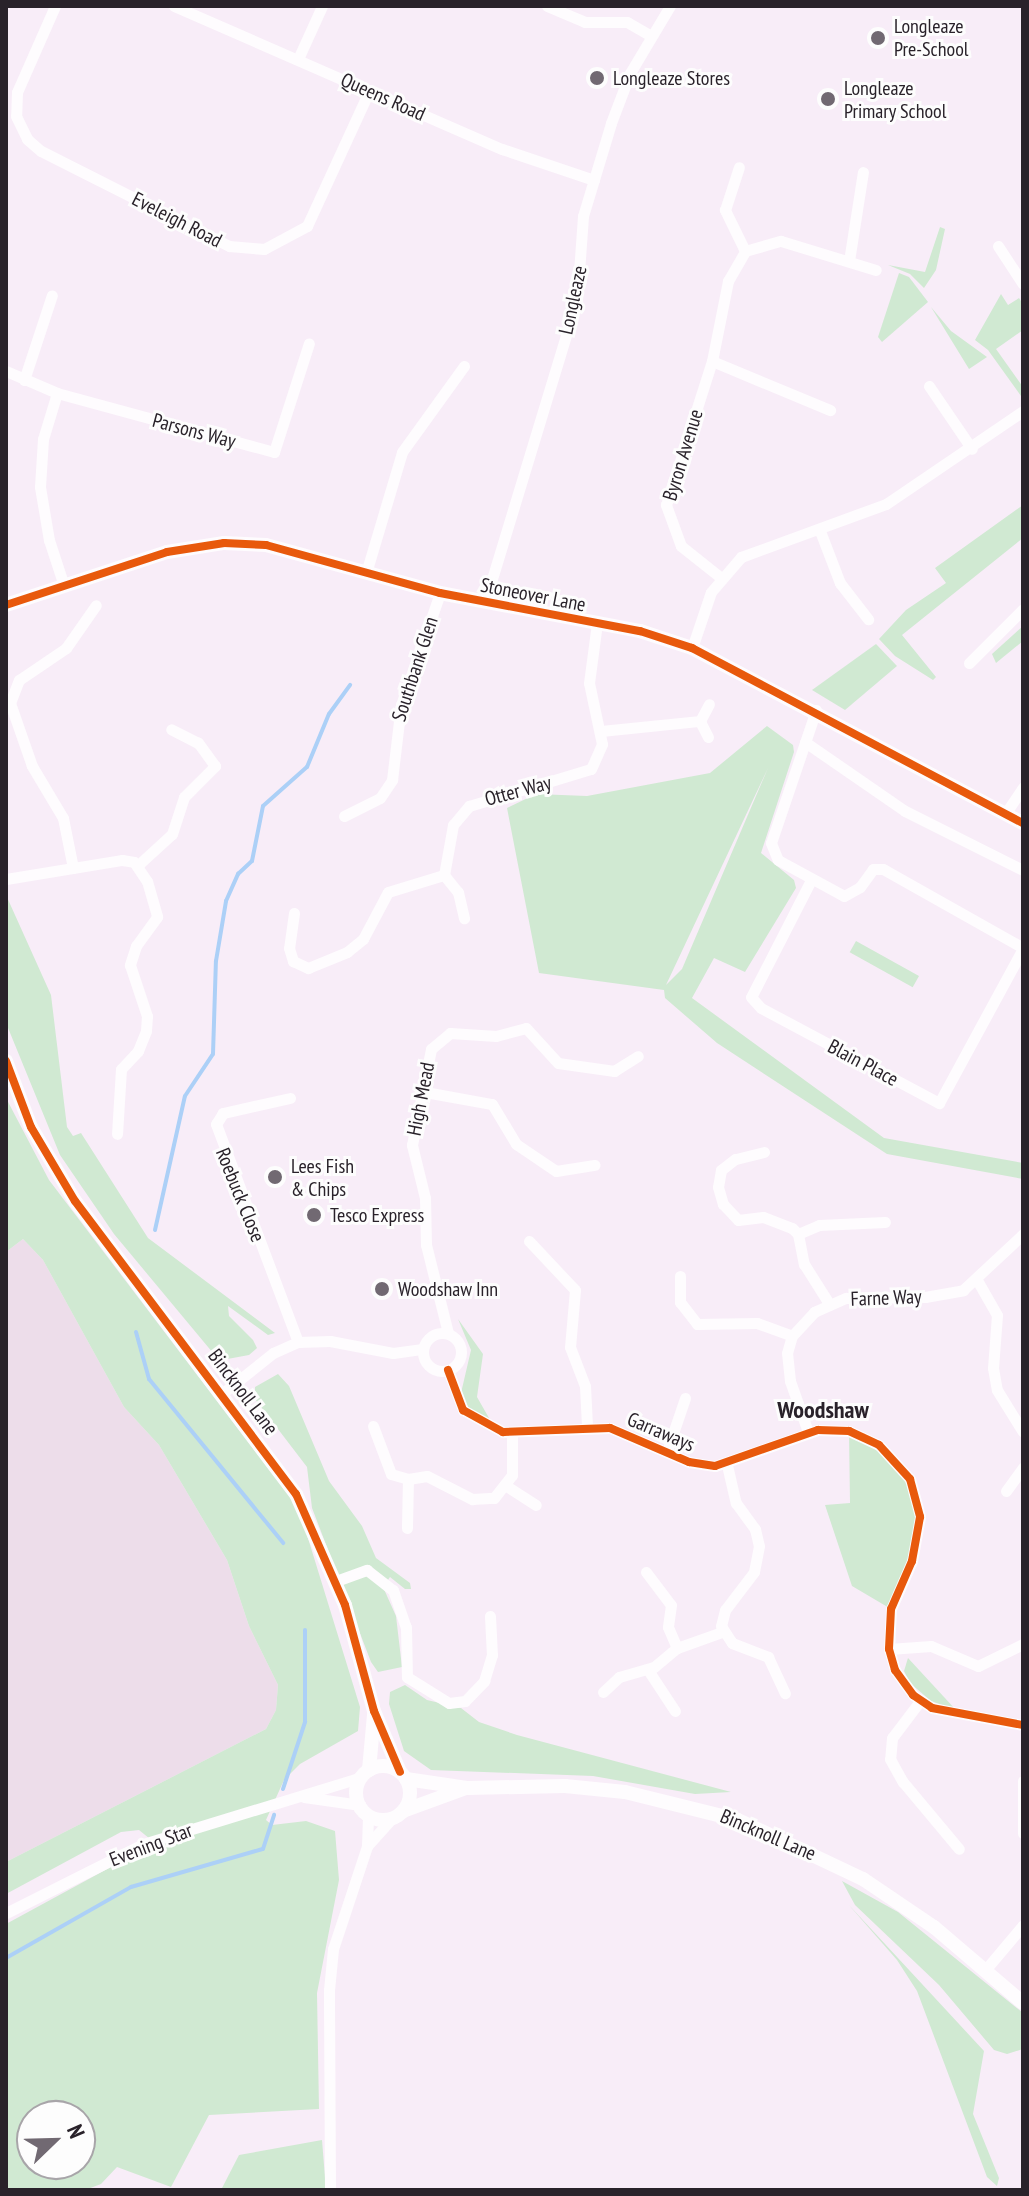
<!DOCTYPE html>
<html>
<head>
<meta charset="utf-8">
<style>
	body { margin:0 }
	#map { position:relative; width:1029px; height:2196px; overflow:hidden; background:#f8edf8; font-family:"PT Sans Narrow",sans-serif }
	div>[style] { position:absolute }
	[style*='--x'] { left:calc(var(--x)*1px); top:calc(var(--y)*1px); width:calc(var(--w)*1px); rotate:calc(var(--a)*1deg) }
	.commercial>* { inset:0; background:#edddea }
	.green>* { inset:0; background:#d0e9d2; transform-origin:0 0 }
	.stream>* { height:4px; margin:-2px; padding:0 2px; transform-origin:2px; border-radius:2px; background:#acd0f7 }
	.minor>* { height:11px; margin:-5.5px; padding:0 5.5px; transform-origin:5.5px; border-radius:5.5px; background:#fefcfe }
	.minor>.ring { margin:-5.5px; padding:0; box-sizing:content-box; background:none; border:11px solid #fefcfe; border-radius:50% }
	.tertiary>* { height:14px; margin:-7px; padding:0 7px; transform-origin:7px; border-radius:7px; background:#fefcfe }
	.tertiary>.ring { margin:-7px; padding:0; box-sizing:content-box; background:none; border:14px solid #fefcfe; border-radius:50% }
	.cycleway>* { height:8px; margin:-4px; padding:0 4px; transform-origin:4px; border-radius:4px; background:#e8590c }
	.dots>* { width:22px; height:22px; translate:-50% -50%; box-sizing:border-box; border:4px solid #fdfdfd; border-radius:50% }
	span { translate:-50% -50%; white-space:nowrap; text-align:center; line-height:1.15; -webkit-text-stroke:6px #fdfdfd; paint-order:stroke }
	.poi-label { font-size:20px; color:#29222a }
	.left { translate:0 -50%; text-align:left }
	.street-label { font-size:20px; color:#29222a }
	.quarter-label { font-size:24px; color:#29222a; font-weight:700 }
	.frame { position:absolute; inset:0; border:8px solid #29222a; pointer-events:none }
	.north { position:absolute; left:16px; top:2100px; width:80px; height:80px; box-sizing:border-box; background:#fdfdfd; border:2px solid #a8a5a9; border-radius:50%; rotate:67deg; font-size:22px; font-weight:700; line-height:32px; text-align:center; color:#29222a }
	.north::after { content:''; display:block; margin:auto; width:28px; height:36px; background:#716972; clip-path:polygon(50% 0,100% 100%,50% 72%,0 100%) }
</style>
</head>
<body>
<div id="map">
	<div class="commercial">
		<i style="clip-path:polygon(23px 1239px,43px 1260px,124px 1407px,159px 1445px,227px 1560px,249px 1626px,278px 1685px,276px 1710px,266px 1729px,6px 1862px,6px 1252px)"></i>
	</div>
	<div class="green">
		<i style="clip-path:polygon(940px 227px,945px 229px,936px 270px,924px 288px,910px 274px,888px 265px,925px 272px)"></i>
		<i style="clip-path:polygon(899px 273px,909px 277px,928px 302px,882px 342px,878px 337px)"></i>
		<i style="clip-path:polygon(1001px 294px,1008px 305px,1019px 298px,1023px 304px,1023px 330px,996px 349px,1023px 387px,1021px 396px,988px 350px,975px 340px)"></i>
		<i style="clip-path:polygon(931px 307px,951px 331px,987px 357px,969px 369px)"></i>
		<i style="clip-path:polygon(1023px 505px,1023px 538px,902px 635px,936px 677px,933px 680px,895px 656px,879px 639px,906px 610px,946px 583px,935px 568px)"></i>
		<i style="clip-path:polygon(1023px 626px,1023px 641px,996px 663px,992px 654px)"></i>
		<i style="clip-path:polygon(876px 644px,897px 666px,845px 710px,812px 690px)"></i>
		<i style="clip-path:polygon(evenodd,767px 726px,793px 745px,794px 752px,761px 853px,794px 880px,796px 888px,745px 972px,714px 958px,692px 998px,884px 1138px,1023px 1163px,1023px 1179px,887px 1154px,717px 1043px,665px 998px,664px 990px,539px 973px,507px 808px,536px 794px,587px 796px,710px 773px,767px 726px,768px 768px,682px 969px,666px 985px,768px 768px)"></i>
		<i style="clip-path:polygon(6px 895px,51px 995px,67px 1127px,73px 1136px,81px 1133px,148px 1238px,275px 1333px,268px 1335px,228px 1306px,229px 1316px,253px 1340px,257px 1348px,249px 1355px,222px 1360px,213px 1353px,114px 1234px,60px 1155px,6px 1023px)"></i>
		<i style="left:856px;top:941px;width:72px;height:13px;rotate:29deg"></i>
		<i style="clip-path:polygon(evenodd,6px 1098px,49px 1180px,299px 1509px,360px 1707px,358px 1731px,300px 1764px,284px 1780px,266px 1820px,272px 1825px,306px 1821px,335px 1831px,339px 1880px,317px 1993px,319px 2109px,209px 2115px,171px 2187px,117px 2167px,101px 2184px,85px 2190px,6px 2190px,6px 1924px,155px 1843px,139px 1830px,121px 1832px,6px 1894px,6px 1862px,266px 1729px,276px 1710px,278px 1685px,249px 1626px,227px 1560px,159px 1445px,124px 1407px,43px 1260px,23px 1239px,6px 1252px,6px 1098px,32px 2116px,80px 2116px,80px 2164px,32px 2164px,32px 2116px)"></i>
		<i style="clip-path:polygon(458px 1319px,483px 1354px,477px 1397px,493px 1425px,468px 1407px,461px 1393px,471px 1350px)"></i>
		<i style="clip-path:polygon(278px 1374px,289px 1386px,329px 1481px,362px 1526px,376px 1558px,410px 1583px,411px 1589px,405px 1589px,390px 1577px,383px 1587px,396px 1616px,402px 1667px,378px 1672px,371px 1662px,312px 1508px,307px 1467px,255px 1399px,255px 1387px)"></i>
		<i style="clip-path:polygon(849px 1431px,904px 1469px,919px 1529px,891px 1609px,852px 1586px,825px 1505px,850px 1503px)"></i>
		<i style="clip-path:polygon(908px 1658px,956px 1710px,931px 1701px,910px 1683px,904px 1671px)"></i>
		<i style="clip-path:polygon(405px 1685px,427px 1700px,461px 1708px,479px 1722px,517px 1735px,731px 1792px,695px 1794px,593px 1776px,431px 1770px,404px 1751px,389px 1704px,390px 1692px)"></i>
		<i style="clip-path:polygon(842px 1881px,898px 1912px,1023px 2013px,1023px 2049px,1007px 2054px,994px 2050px,939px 1985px,855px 1905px)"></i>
		<i style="clip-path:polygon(848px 1904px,984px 2051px,973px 2114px,999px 2178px,997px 2186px,987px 2177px,917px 1991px,897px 1960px)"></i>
		<i style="clip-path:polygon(322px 2140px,326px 2190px,221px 2190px,239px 2155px)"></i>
	</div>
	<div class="stream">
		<i style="--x:155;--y:1230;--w:137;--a:-77.4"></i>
		<i style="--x:185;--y:1096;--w:50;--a:-56.3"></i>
		<i style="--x:213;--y:1054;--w:93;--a:-88.2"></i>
		<i style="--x:216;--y:961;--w:61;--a:-80.5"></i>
		<i style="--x:226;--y:901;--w:30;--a:-66"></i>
		<i style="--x:238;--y:874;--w:19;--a:-43"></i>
		<i style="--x:252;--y:861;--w:56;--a:-78.7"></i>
		<i style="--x:263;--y:806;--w:59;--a:-41.6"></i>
		<i style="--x:307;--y:767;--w:57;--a:-67.5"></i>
		<i style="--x:329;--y:714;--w:36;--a:-54"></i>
		<i style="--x:136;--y:1332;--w:49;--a:74.5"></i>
		<i style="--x:149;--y:1379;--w:212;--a:50.7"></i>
		<i style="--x:283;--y:1789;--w:71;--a:-71.8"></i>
		<i style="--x:305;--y:1722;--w:92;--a:-90"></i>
		<i style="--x:6;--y:1958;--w:144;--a:-29.6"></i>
		<i style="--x:131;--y:1887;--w:137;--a:-16.1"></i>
		<i style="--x:263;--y:1849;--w:36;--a:-72"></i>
	</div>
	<div class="minor">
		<i style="--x:55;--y:6;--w:94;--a:113.8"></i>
		<i style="--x:17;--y:92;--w:24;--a:92"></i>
		<i style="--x:16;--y:116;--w:25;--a:64"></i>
		<i style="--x:27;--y:139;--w:18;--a:41"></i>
		<i style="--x:41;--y:151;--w:211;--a:26.8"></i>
		<i style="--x:229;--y:246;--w:35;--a:5"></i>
		<i style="--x:264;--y:249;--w:49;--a:-28.1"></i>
		<i style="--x:307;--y:226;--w:149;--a:-65.3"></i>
		<i style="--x:174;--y:6;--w:358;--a:23.6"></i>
		<i style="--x:502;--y:149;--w:97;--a:18.6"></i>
		<i style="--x:547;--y:6;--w:41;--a:22.8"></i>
		<i style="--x:585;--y:22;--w:42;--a:0"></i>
		<i style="--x:627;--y:22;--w:28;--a:30"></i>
		<i style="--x:298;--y:59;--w:58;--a:-65.6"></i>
		<i style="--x:998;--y:246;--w:45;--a:56.7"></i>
		<i style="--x:745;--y:251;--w:37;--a:-16"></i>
		<i style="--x:781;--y:241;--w:99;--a:17"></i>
		<i style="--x:849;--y:261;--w:90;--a:-81.1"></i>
		<i style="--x:712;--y:361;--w:128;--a:22.6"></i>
		<i style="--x:6;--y:371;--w:56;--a:23.3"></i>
		<i style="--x:57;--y:393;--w:225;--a:15.2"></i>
		<i style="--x:274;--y:452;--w:114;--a:-72.2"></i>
		<i style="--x:24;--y:380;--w:89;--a:-71.8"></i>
		<i style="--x:929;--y:386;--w:76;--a:55.7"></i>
		<i style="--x:57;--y:393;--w:48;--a:106.9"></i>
		<i style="--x:43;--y:439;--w:48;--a:93.6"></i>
		<i style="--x:40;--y:487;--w:54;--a:80.4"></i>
		<i style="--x:49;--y:540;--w:48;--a:71.9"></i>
		<i style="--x:820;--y:531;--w:56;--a:69"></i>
		<i style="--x:840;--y:583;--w:46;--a:52.1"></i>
		<i style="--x:366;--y:573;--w:126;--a:-73.4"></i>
		<i style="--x:402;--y:452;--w:106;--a:-54.2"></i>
		<i style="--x:720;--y:577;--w:50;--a:-141.5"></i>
		<i style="--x:681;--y:546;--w:44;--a:-110.1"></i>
		<i style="--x:666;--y:505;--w:151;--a:-72.3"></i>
		<i style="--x:712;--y:361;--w:82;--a:-78.7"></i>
		<i style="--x:728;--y:281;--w:34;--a:-60"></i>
		<i style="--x:745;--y:251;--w:46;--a:-116"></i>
		<i style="--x:725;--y:210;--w:45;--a:-72"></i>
		<i style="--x:485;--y:602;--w:316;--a:-73.1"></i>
		<i style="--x:577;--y:300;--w:84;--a:-85.9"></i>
		<i style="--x:583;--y:216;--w:97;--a:-73.2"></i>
		<i style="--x:611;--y:123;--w:53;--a:-69.2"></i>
		<i style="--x:630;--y:73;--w:78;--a:-59.2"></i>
		<i style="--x:692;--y:648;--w:59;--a:-71.3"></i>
		<i style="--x:711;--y:592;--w:46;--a:-49.4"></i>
		<i style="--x:741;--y:557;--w:154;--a:-20.1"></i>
		<i style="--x:886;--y:504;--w:166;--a:-34.2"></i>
		<i style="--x:969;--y:663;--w:76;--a:-45"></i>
		<i style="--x:816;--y:710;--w:140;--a:108.7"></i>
		<i style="--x:771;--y:843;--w:18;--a:68"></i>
		<i style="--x:778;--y:860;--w:75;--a:28.6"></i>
		<i style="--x:844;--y:896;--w:18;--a:-29"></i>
		<i style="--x:860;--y:887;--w:22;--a:-54"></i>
		<i style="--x:873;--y:869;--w:10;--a:0"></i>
		<i style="--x:883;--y:869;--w:161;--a:29.4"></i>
		<i style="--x:601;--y:731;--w:100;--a:-5.8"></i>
		<i style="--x:708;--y:737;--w:18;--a:-117"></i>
		<i style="--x:700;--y:721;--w:19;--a:-62"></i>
		<i style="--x:805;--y:742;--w:121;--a:34.6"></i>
		<i style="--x:905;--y:811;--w:132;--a:26.6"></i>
		<i style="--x:1005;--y:814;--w:32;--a:-56"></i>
		<i style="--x:344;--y:816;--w:40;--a:-26.6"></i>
		<i style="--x:380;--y:798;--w:22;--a:-56"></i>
		<i style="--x:392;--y:780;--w:76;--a:-83.2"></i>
		<i style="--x:401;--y:705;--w:119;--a:-70.8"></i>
		<i style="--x:137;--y:866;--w:47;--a:-42.4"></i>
		<i style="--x:172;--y:834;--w:39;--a:-72"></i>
		<i style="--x:184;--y:797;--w:44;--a:-45"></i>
		<i style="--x:215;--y:766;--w:29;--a:-126"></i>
		<i style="--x:198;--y:743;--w:30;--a:-153"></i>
		<i style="--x:73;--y:868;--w:51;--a:-101.3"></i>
		<i style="--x:63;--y:818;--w:61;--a:-120.8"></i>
		<i style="--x:32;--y:766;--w:67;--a:-109.2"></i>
		<i style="--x:10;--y:703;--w:25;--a:-69"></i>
		<i style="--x:19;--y:680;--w:57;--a:-34.2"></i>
		<i style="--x:66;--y:648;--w:52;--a:-55.1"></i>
		<i style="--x:444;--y:875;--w:22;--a:51"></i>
		<i style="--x:458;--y:892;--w:27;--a:77"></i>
		<i style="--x:6;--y:879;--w:118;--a:-9.3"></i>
		<i style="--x:122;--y:860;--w:12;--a:9"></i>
		<i style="--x:134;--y:862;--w:23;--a:56"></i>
		<i style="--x:147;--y:881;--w:37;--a:74"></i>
		<i style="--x:157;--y:917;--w:36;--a:126"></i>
		<i style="--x:136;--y:946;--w:20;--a:108"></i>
		<i style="--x:130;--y:965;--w:54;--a:71.6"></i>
		<i style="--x:147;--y:1016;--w:15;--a:94"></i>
		<i style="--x:146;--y:1031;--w:22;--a:112"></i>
		<i style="--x:138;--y:1051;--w:25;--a:133"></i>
		<i style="--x:121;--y:1069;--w:65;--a:93.5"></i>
		<i style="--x:811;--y:880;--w:131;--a:117.1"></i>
		<i style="--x:751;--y:997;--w:15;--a:48"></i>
		<i style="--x:761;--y:1008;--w:202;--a:28.1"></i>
		<i style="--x:939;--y:1103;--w:176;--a:-61.5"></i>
		<i style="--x:294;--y:913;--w:35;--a:98"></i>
		<i style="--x:289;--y:948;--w:14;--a:73"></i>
		<i style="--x:293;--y:961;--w:17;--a:25"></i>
		<i style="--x:308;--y:968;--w:42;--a:-22.3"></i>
		<i style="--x:347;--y:952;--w:21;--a:-39"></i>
		<i style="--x:363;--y:939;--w:53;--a:-62"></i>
		<i style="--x:388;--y:892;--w:59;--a:-16.9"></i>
		<i style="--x:444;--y:875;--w:51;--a:-79.8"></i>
		<i style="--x:453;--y:825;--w:25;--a:-50"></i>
		<i style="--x:469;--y:806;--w:127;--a:-16.9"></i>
		<i style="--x:591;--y:769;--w:27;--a:-66"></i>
		<i style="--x:602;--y:744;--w:62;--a:-102"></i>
		<i style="--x:589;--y:683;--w:61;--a:-82.4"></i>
		<i style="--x:425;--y:1092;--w:68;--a:10.2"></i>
		<i style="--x:492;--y:1104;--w:47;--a:59"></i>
		<i style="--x:516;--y:1144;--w:48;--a:34"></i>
		<i style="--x:556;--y:1171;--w:39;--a:-9"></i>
		<i style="--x:290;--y:1098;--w:69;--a:167.4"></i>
		<i style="--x:223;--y:1113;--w:13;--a:122"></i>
		<i style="--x:216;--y:1124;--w:233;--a:69.4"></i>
		<i style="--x:764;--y:1152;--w:30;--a:166"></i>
		<i style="--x:735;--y:1159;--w:18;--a:142"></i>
		<i style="--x:721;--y:1170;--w:17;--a:100"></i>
		<i style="--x:718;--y:1187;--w:18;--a:74"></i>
		<i style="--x:723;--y:1204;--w:22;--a:47"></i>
		<i style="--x:738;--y:1220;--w:25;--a:-7"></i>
		<i style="--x:763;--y:1217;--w:31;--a:21"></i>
		<i style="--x:792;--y:1228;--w:8;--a:45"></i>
		<i style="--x:798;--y:1234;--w:31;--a:79"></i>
		<i style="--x:804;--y:1264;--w:45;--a:57.7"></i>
		<i style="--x:798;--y:1234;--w:23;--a:-23"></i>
		<i style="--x:819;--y:1225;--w:66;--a:-2.6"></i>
		<i style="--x:529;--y:1241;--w:67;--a:46.8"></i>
		<i style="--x:575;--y:1290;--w:57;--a:95"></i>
		<i style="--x:570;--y:1347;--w:42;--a:69"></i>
		<i style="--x:585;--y:1386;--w:40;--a:87.1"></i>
		<i style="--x:680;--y:1276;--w:26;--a:90"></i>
		<i style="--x:680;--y:1302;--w:28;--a:52"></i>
		<i style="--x:697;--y:1324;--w:60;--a:-1"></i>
		<i style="--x:757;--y:1323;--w:37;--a:20"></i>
		<i style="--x:977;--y:1280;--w:40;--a:60.3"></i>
		<i style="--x:997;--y:1315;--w:53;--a:94.3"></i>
		<i style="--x:993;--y:1368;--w:22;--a:80"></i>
		<i style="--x:997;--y:1390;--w:49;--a:58.2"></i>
		<i style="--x:448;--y:1333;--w:91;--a:-104"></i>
		<i style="--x:426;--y:1245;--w:47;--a:-91.2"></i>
		<i style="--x:425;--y:1198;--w:55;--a:-103.8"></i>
		<i style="--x:412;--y:1145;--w:98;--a:-78.8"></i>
		<i style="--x:431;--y:1049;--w:25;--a:-40"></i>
		<i style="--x:450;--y:1033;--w:46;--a:3.7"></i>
		<i style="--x:496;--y:1036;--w:31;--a:-15"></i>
		<i style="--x:526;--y:1028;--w:47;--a:47.6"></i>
		<i style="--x:558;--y:1063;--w:57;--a:8.1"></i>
		<i style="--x:614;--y:1071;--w:28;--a:-32"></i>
		<i class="ring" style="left:423px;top:1333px;width:27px;height:27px"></i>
		<i style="--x:448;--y:1370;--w:43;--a:69.4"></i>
		<i style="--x:463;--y:1410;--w:46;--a:28.8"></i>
		<i style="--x:503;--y:1432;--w:107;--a:-2.1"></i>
		<i style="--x:610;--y:1428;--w:86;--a:23.3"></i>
		<i style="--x:689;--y:1462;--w:26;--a:9"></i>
		<i style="--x:715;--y:1466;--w:109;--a:-19.3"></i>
		<i style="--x:818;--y:1430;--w:31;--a:2"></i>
		<i style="--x:849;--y:1431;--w:33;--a:25"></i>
		<i style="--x:879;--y:1445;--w:46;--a:47.6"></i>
		<i style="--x:910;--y:1479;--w:39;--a:75"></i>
		<i style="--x:920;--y:1517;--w:45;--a:100.3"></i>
		<i style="--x:912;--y:1561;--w:52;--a:113.6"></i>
		<i style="--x:891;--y:1609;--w:40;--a:92.9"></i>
		<i style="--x:889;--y:1649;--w:22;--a:74"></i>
		<i style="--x:895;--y:1670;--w:31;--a:54"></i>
		<i style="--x:913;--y:1695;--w:23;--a:34"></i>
		<i style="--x:932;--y:1708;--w:93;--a:10.6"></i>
		<i style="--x:224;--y:1392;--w:63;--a:-38.5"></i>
		<i style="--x:273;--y:1353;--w:27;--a:-24"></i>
		<i style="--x:298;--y:1342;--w:32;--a:-2"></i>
		<i style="--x:330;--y:1341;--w:64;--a:10.8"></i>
		<i style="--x:393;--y:1353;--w:30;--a:-8"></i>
		<i style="--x:373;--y:1426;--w:51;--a:69.4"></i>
		<i style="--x:391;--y:1474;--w:18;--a:16"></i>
		<i style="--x:408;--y:1479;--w:49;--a:91.2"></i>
		<i style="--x:808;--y:1432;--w:54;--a:-109.4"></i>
		<i style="--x:790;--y:1381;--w:28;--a:-96"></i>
		<i style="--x:787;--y:1353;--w:18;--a:-74"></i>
		<i style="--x:792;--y:1336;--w:33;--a:-47"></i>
		<i style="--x:814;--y:1312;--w:35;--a:-24"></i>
		<i style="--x:846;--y:1298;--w:79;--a:-0.7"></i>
		<i style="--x:925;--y:1297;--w:39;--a:-10"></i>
		<i style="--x:963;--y:1290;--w:82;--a:-43"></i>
		<i style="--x:667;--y:1451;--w:56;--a:-71.2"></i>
		<i style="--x:727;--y:1465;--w:39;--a:77"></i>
		<i style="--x:736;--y:1503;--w:32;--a:54"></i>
		<i style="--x:755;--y:1529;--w:17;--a:77"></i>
		<i style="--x:759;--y:1546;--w:26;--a:101"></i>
		<i style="--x:754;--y:1572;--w:48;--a:127.3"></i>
		<i style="--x:725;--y:1610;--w:16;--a:104"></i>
		<i style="--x:721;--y:1626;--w:20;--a:57"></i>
		<i style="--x:732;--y:1643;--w:39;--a:21"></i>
		<i style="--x:768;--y:1657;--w:40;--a:65"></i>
		<i style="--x:408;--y:1479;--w:19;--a:-9"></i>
		<i style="--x:427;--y:1476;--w:51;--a:27.1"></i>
		<i style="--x:472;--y:1499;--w:22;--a:-3"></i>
		<i style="--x:494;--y:1498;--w:29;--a:-52"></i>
		<i style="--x:512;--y:1475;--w:42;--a:-90"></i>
		<i style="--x:508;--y:1487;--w:33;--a:33"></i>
		<i style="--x:1006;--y:1491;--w:29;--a:-54"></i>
		<i style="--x:646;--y:1572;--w:41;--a:52.9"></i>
		<i style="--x:671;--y:1605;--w:22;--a:98"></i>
		<i style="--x:668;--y:1627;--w:23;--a:67"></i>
		<i style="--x:336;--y:1581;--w:33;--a:-20"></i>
		<i style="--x:367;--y:1570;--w:33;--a:38"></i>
		<i style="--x:393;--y:1590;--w:39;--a:71"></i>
		<i style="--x:406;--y:1627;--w:50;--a:88.9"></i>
		<i style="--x:407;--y:1677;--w:49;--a:31.8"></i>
		<i style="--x:449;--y:1703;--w:16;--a:-7"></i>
		<i style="--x:465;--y:1701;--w:28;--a:-46"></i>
		<i style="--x:484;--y:1681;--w:27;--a:-73"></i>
		<i style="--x:492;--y:1655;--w:39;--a:-93"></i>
		<i style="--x:889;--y:1649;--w:42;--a:-4.1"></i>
		<i style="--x:931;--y:1646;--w:51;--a:23.1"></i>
		<i style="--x:978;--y:1666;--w:50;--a:-26.1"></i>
		<i style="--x:648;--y:1670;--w:49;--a:56.6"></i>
		<i style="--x:603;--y:1692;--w:22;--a:-43"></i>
		<i style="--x:619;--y:1677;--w:36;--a:-16"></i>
		<i style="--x:654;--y:1667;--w:30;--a:-40"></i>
		<i style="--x:677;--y:1648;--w:48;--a:-19.6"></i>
		<i style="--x:920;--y:1701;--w:46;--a:127.1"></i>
		<i style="--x:892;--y:1738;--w:21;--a:95"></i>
		<i style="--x:890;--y:1759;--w:26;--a:61"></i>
		<i style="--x:903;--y:1782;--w:87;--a:50.1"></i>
		<i style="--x:1023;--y:1781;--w:52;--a:90"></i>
		<i style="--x:304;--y:1797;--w:57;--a:8.1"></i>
		<i style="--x:367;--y:1846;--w:39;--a:-48"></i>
		<i style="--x:6;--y:1913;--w:153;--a:-26.7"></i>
		<i style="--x:143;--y:1844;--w:229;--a:-17"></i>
		<i style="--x:986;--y:1969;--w:57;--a:-49.9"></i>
		<i style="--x:330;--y:2190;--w:200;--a:-90.3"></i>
		<i style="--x:329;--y:1990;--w:41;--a:-84.4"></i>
		<i style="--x:333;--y:1949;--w:108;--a:-71.7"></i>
		<i style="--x:367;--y:1846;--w:31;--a:-88"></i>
	</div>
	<div class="tertiary">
		<i style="--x:6;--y:605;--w:169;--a:-18.2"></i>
		<i style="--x:167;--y:552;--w:58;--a:-9"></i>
		<i style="--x:224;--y:543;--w:42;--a:2.7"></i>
		<i style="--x:266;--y:545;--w:180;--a:15.4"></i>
		<i style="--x:440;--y:593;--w:204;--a:10.8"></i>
		<i style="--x:640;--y:631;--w:55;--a:18.1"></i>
		<i style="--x:692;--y:648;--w:374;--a:27.9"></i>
		<i style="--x:6;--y:1061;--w:71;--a:69.3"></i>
		<i style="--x:31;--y:1127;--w:86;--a:59.3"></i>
		<i style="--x:75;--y:1201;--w:367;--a:53"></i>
		<i style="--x:296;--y:1494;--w:121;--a:66.2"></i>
		<i style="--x:345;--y:1605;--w:110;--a:74.7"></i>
		<i style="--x:374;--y:1711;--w:66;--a:66.9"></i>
		<i class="ring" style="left:356px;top:1766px;width:40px;height:40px"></i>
		<i style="--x:369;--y:1770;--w:55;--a:-84.8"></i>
		<i style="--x:406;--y:1779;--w:63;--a:8.3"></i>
		<i style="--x:468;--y:1788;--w:97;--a:-1.2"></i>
		<i style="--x:565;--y:1786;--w:60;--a:5.7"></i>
		<i style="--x:625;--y:1792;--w:116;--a:13.9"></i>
		<i style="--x:738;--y:1820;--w:138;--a:25.3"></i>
		<i style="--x:863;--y:1879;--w:86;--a:34.1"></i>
		<i style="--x:934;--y:1927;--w:117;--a:40.5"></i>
		<i style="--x:403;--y:1811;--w:67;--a:-20.1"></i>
	</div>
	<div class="cycleway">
		<i style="--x:6;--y:605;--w:169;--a:-18.2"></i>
		<i style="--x:167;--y:552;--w:58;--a:-9"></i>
		<i style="--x:224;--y:543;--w:42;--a:2.7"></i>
		<i style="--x:266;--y:545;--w:180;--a:15.4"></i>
		<i style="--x:440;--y:593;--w:204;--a:10.8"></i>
		<i style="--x:640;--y:631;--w:55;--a:18.1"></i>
		<i style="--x:692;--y:648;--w:374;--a:27.9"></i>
		<i style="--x:6;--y:1061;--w:71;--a:69.3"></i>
		<i style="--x:31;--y:1127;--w:86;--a:59.3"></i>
		<i style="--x:75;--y:1201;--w:367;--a:53"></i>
		<i style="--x:296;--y:1494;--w:121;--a:66.2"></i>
		<i style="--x:345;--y:1605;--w:110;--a:74.7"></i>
		<i style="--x:374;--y:1711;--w:66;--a:66.9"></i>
		<i style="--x:448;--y:1370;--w:43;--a:69.4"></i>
		<i style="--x:463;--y:1410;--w:46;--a:28.8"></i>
		<i style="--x:503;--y:1432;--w:107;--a:-2.1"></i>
		<i style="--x:610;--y:1428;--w:86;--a:23.3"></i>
		<i style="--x:689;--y:1462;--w:26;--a:9"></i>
		<i style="--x:715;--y:1466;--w:109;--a:-19.3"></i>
		<i style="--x:818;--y:1430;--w:31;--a:2"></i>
		<i style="--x:849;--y:1431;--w:33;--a:25"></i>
		<i style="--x:879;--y:1445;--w:46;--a:47.6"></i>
		<i style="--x:910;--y:1479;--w:39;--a:75"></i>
		<i style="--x:920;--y:1517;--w:45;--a:100.3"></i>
		<i style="--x:912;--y:1561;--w:52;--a:113.6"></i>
		<i style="--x:891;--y:1609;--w:40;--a:92.9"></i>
		<i style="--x:889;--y:1649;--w:22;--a:74"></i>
		<i style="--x:895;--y:1670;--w:31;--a:54"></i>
		<i style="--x:913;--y:1695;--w:23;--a:34"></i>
		<i style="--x:932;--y:1708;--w:93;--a:10.6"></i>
	</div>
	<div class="dots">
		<i style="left:878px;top:38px;background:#716972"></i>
		<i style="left:597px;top:78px;background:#716972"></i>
		<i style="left:828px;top:99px;background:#716972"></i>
		<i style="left:275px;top:1177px;background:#716972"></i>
		<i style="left:314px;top:1215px;background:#716972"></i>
		<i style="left:382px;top:1289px;background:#716972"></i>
	</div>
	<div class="poi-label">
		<span class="left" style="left:894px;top:38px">Longleaze<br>Pre-School</span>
		<span class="left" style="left:613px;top:78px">Longleaze Stores</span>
		<span class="left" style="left:844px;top:100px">Longleaze<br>Primary School</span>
		<span class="left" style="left:291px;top:1178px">Lees Fish<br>&amp; Chips</span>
		<span class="left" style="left:330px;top:1215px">Tesco Express</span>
		<span class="left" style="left:398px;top:1289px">Woodshaw Inn</span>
	</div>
	<div class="street-label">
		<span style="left:383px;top:97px;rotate:24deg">Queens Road</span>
		<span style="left:177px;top:220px;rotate:27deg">Eveleigh Road</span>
		<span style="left:573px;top:300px;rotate:-78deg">Longleaze</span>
		<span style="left:194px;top:431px;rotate:15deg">Parsons Way</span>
		<span style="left:683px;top:455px;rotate:-73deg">Byron Avenue</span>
		<span style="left:533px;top:595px;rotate:11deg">Stoneover Lane</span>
		<span style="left:415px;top:669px;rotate:-72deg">Southbank Glen</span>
		<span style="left:518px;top:791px;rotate:-15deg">Otter Way</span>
		<span style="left:863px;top:1063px;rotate:28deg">Blain Place</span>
		<span style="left:421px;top:1099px;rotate:-79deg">High Mead</span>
		<span style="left:240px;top:1195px;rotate:68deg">Roebuck Close</span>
		<span style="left:886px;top:1298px;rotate:-2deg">Farne Way</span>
		<span style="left:243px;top:1392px;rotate:53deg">Bincknoll Lane</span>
		<span style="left:661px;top:1432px;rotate:23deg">Garraways</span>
		<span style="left:768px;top:1835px;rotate:23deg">Bincknoll Lane</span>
		<span style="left:151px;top:1845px;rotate:-21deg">Evening Star</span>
	</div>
	<div class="quarter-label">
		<span style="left:823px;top:1410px">Woodshaw</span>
	</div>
	<div class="frame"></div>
	<div class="north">N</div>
</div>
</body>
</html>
